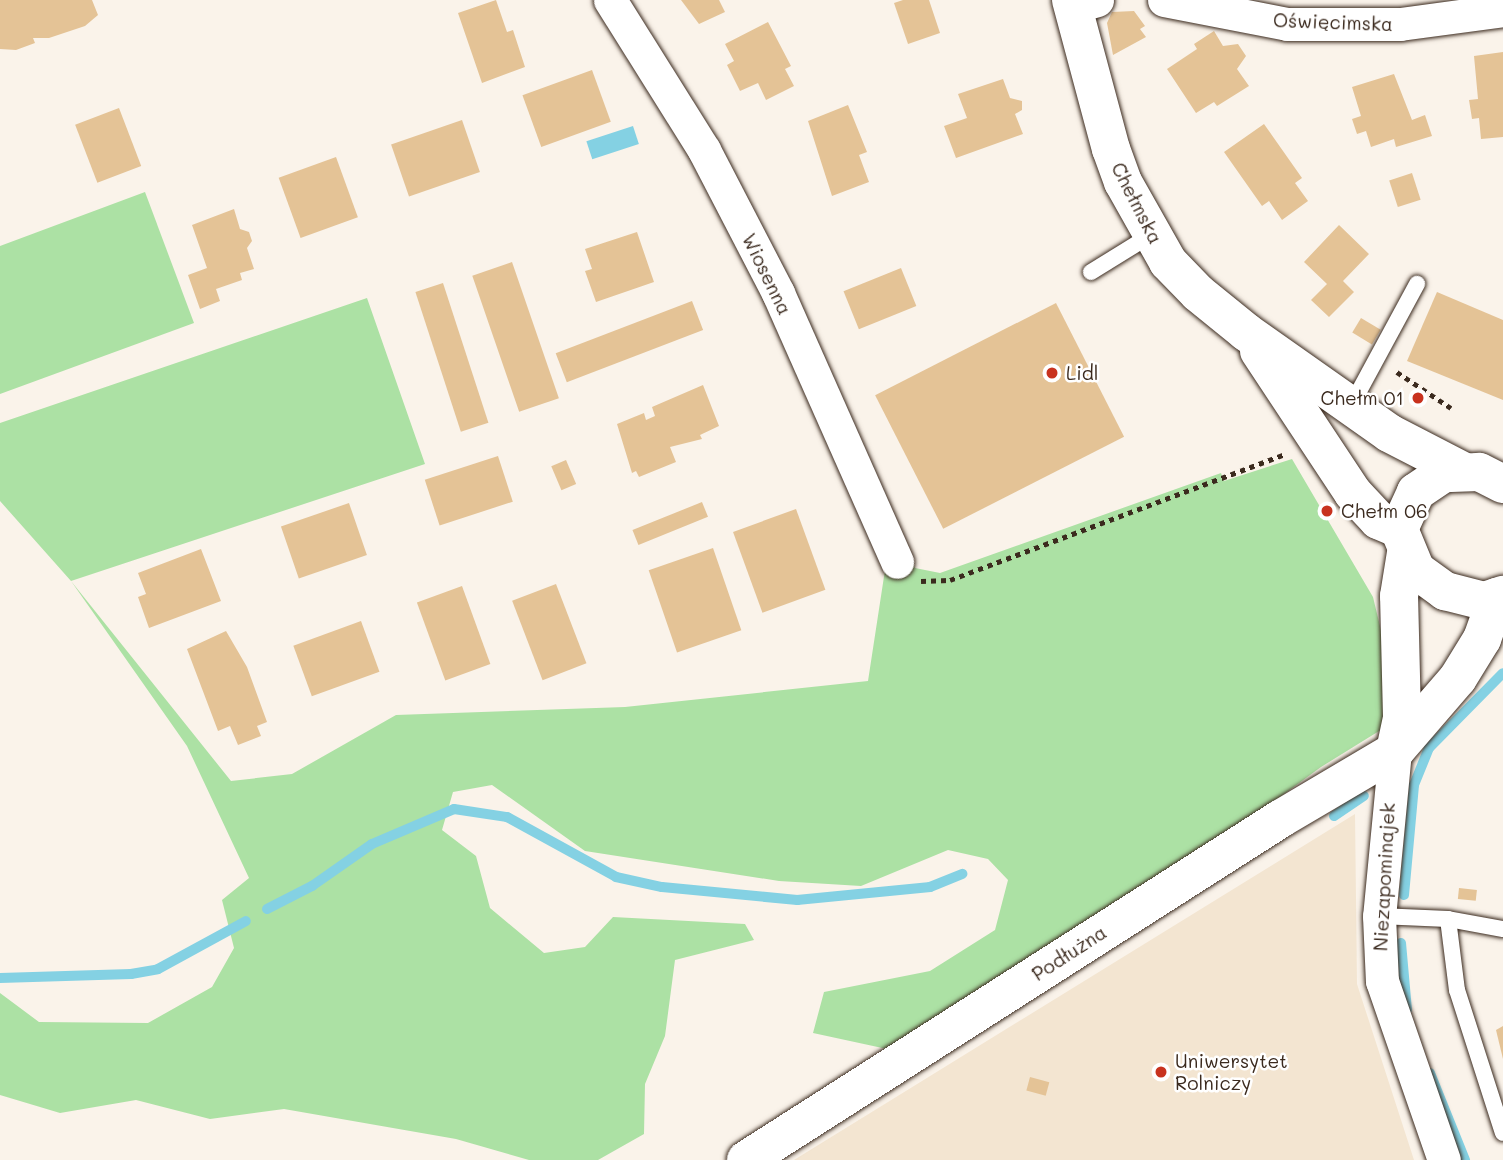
<!DOCTYPE html>
<html>
<head>
<meta charset="utf-8">
<style>
	body { margin:0 }
	#map { position:relative; width:1503px; height:1160px; overflow:hidden; background:#faf3ea; font-family:Mali,sans-serif }
	div>[style] { position:absolute }
	[style*='--x'] { left:calc(var(--x)*1px); top:calc(var(--y)*1px); width:calc(var(--w)*1px); rotate:calc(var(--a)*1deg) }
	.built>* { inset:0; background:#f3e5d1 }
	.green>* { inset:0; background:#ace1a4 }
	.water>* { inset:0; background:#84d1e3; transform-origin:0 0 }
	.stream>* { height:10px; margin:-5px; padding:0 5px; transform-origin:5px; border-radius:5px; background:#84d1e3 }
	.building>* { inset:0; background:#e4c396; transform-origin:0 0 }
	.path>* { height:4.5px; margin-top:-2.25px; transform-origin:0; background:repeating-linear-gradient(90deg,#3b2a1e 0 5px,transparent 0 10px) }
	.roads { filter:drop-shadow(0 0 2px #3b2a1e) drop-shadow(0 0 2px #3b2a1e) }
	.lane>* { height:16px; margin:-8px; padding:0 8px; transform-origin:8px; border-radius:8px; background:#fff }
	.street>* { height:33px; margin:-16.5px; padding:0 16.5px; transform-origin:16.5px; border-radius:16.5px; background:#fff }
	.secondary>* { height:38px; margin:-19px; padding:0 19px; transform-origin:19px; border-radius:19px; background:#fff }
	.dots>* { width:19px; height:19px; translate:-50% -50%; box-sizing:border-box; border:4px solid #fff; border-radius:50% }
	span { translate:-50% -50%; white-space:nowrap; text-align:center; line-height:1.15; -webkit-text-stroke:5px #fff; paint-order:stroke }
	.street-label { font-size:19px; color:#3b2a1e }
	.poi-label { font-size:19px; color:#3b2a1e }
	.left { translate:0 -50%; text-align:left }
	.right { translate:-100% -50%; text-align:right }
</style>
</head>
<body>
<div id="map">
	<div class="built">
		<i style="clip-path:polygon(1355px 814px,1357px 984px,1414px 1160px,794px 1160px)"></i>
	</div>
	<div class="green">
		<i style="clip-path:polygon(145px 192px,194px 323px,0 394px,0 246px)"></i>
		<i style="clip-path:polygon(367px 298px,425px 464px,71px 581px,231px 781px,292px 774px,396px 715px,625px 707px,868px 681px,885px 570px,911px 559px,915px 568px,940px 573px,1221px 473px,1224px 481px,1292px 459px,1373px 597px,1385px 647px,1384px 728px,1321px 767px,1206px 851px,887px 1049px,813px 1033px,824px 992px,930px 971px,995px 930px,1008px 880px,988px 859px,948px 850px,861px 886px,779px 881px,585px 851px,492px 785px,453px 792px,442px 830px,476px 856px,490px 908px,544px 953px,585px 947px,613px 917px,745px 924px,754px 940px,675px 960px,665px 1036px,645px 1084px,644px 1134px,598px 1160px,529px 1160px,456px 1139px,284px 1109px,210px 1119px,136px 1100px,60px 1113px,0 1095px,0 993px,39px 1022px,148px 1023px,212px 987px,234px 948px,222px 900px,249px 878px,187px 746px,71px 581px,0 501px,0 423px)"></i>
	</div>
	<div class="water">
		<i style="left:633px;top:126px;width:19px;height:49px;rotate:72deg"></i>
	</div>
	<div class="stream">
		<i style="--x:1334;--y:816;--w:36;--a:-34"></i>
		<i style="--x:1404;--y:895;--w:110;--a:-84.8"></i>
		<i style="--x:1414;--y:785;--w:40;--a:-68"></i>
		<i style="--x:1429;--y:748;--w:105;--a:-45.4"></i>
		<i style="--x:267;--y:909;--w:51;--a:-27.1"></i>
		<i style="--x:312;--y:886;--w:73;--a:-35"></i>
		<i style="--x:372;--y:844;--w:89;--a:-23.1"></i>
		<i style="--x:454;--y:809;--w:54;--a:8.6"></i>
		<i style="--x:507;--y:817;--w:124;--a:28.8"></i>
		<i style="--x:616;--y:877;--w:47;--a:12.3"></i>
		<i style="--x:662;--y:887;--w:136;--a:5.5"></i>
		<i style="--x:797;--y:900;--w:134;--a:-5.6"></i>
		<i style="--x:930;--y:887;--w:35;--a:-22"></i>
		<i style="--x:1401;--y:943;--w:67;--a:84.9"></i>
		<i style="--x:0;--y:978;--w:131;--a:-1.7"></i>
		<i style="--x:131;--y:974;--w:27;--a:-10"></i>
		<i style="--x:158;--y:969;--w:100;--a:-28.6"></i>
		<i style="--x:1430;--y:1073;--w:94;--a:68.1"></i>
	</div>
	<div class="building">
		<i style="clip-path:polygon(0 0,92px 0,98px 15px,85px 26px,49px 38px,33px 38px,35px 43px,16px 50px,0 49px)"></i>
		<i style="clip-path:polygon(496px 0,507px 32px,513px 30px,525px 67px,482px 83px,458px 13px)"></i>
		<i style="clip-path:polygon(681px 0,719px 0,725px 12px,699px 24px)"></i>
		<i style="clip-path:polygon(903px 0,929px 0,940px 33px,908px 44px,894px 3px)"></i>
		<i style="clip-path:polygon(1134px 11px,1145px 26px,1140px 29px,1146px 37px,1113px 55px,1107px 23px,1112px 12px)"></i>
		<i style="clip-path:polygon(768px 22px,791px 66px,785px 69px,794px 86px,766px 100px,758px 83px,740px 91px,727px 65px,734px 61px,725px 44px)"></i>
		<i style="clip-path:polygon(1214px 31px,1223px 46px,1238px 44px,1246px 56px,1237px 69px,1249px 86px,1217px 106px,1214px 102px,1196px 113px,1167px 69px,1197px 49px,1194px 44px)"></i>
		<i style="clip-path:polygon(1503px 52px,1503px 137px,1481px 139px,1479px 118px,1472px 119px,1469px 100px,1478px 99px,1474px 56px)"></i>
		<i style="left:592px;top:70px;width:55px;height:74px;rotate:70deg"></i>
		<i style="clip-path:polygon(1394px 74px,1412px 120px,1425px 115px,1432px 136px,1396px 147px,1394px 139px,1371px 147px,1366px 131px,1357px 134px,1352px 119px,1361px 116px,1352px 87px)"></i>
		<i style="clip-path:polygon(1003px 79px,1010px 98px,1022px 101px,1022px 110px,1015px 114px,1023px 134px,956px 158px,944px 126px,967px 118px,958px 94px)"></i>
		<i style="clip-path:polygon(848px 105px,867px 152px,859px 155px,869px 182px,832px 196px,808px 121px)"></i>
		<i style="left:119px;top:108px;width:62px;height:47px;rotate:69deg"></i>
		<i style="left:462px;top:120px;width:55px;height:75px;rotate:71deg"></i>
		<i style="clip-path:polygon(1264px 124px,1302px 178px,1295px 183px,1308px 201px,1282px 220px,1269px 201px,1262px 206px,1224px 152px)"></i>
		<i style="left:336px;top:157px;width:64px;height:61px;rotate:70deg"></i>
		<i style="left:1412px;top:173px;width:28px;height:24px;rotate:72deg"></i>
		<i style="clip-path:polygon(234px 209px,240px 229px,249px 232px,252px 241px,247px 248px,254px 269px,240px 273px,242px 280px,216px 289px,220px 301px,200px 309px,188px 275px,207px 268px,192px 225px)"></i>
		<i style="clip-path:polygon(1339px 225px,1369px 254px,1343px 281px,1354px 292px,1329px 317px,1311px 300px,1327px 284px,1304px 262px)"></i>
		<i style="clip-path:polygon(637px 232px,654px 282px,596px 302px,585px 271px,592px 269px,585px 249px)"></i>
		<i style="left:512px;top:262px;width:144px;height:42px;rotate:71deg"></i>
		<i style="left:901px;top:268px;width:41px;height:62px;rotate:68deg"></i>
		<i style="left:443px;top:283px;width:147px;height:29px;rotate:72deg"></i>
		<i style="clip-path:polygon(1437px 292px,1503px 320px,1503px 400px,1407px 361px)"></i>
		<i style="left:692px;top:301px;width:31px;height:146px;rotate:69deg"></i>
		<i style="left:1056px;top:303px;width:150px;height:203px;rotate:63deg"></i>
		<i style="left:1361px;top:318px;width:23px;height:17px;rotate:31deg"></i>
		<i style="clip-path:polygon(703px 385px,719px 426px,700px 435px,702px 439px,670px 447px,676px 462px,639px 477px,636px 471px,632px 473px,617px 424px,644px 413px,646px 420px,655px 416px,652px 407px)"></i>
		<i style="left:498px;top:456px;width:48px;height:77px;rotate:72deg"></i>
		<i style="left:566px;top:460px;width:26px;height:16px;rotate:67deg"></i>
		<i style="left:702px;top:502px;width:16px;height:75px;rotate:68deg"></i>
		<i style="left:349px;top:503px;width:55px;height:72px;rotate:71deg"></i>
		<i style="left:796px;top:509px;width:86px;height:67px;rotate:70deg"></i>
		<i style="left:713px;top:548px;width:87px;height:68px;rotate:71deg"></i>
		<i style="clip-path:polygon(201px 549px,221px 601px,149px 628px,138px 597px,146px 594px,138px 573px)"></i>
		<i style="left:556px;top:584px;width:85px;height:47px;rotate:69deg"></i>
		<i style="left:462px;top:586px;width:83px;height:48px;rotate:70deg"></i>
		<i style="left:361px;top:621px;width:54px;height:72px;rotate:70deg"></i>
		<i style="clip-path:polygon(226px 631px,247px 667px,267px 722px,257px 726px,261px 736px,238px 745px,230px 726px,218px 731px,187px 649px)"></i>
		<i style="left:1459px;top:888px;width:18px;height:11px;rotate:6deg"></i>
		<i style="clip-path:polygon(1503px 1026px,1503px 1059px,1496px 1030px)"></i>
		<i style="left:1030px;top:1077px;width:20px;height:14px;rotate:15deg"></i>
	</div>
	<div class="path">
		<i style="--x:1397;--y:372;--w:65;--a:33.7"></i>
		<i style="--x:921;--y:581;--w:29;--a:-2"></i>
		<i style="--x:950;--y:580;--w:358;--a:-20.6"></i>
	</div>
	<div class="roads">
		<div class="lane">
			<i style="--x:1091;--y:272;--w:70;--a:-31.7"></i>
			<i style="--x:1351;--y:406;--w:139;--a:-61.6"></i>
			<i style="--x:1379;--y:916;--w:69;--a:2.5"></i>
			<i style="--x:1448;--y:919;--w:56;--a:10.3"></i>
			<i style="--x:1448;--y:919;--w:72;--a:82.8"></i>
			<i style="--x:1457;--y:990;--w:150;--a:72.2"></i>
		</div>
		<div class="street">
			<i style="--x:610;--y:0;--w:177;--a:57.9"></i>
			<i style="--x:704;--y:150;--w:161;--a:62.6"></i>
			<i style="--x:778;--y:293;--w:294;--a:66.1"></i>
			<i style="--x:1164;--y:0;--w:125;--a:11"></i>
			<i style="--x:1287;--y:24;--w:113;--a:0"></i>
			<i style="--x:1400;--y:24;--w:104;--a:-7.7"></i>
			<i style="--x:1073;--y:7;--w:25;--a:-16"></i>
			<i style="--x:1395;--y:751;--w:166;--a:95.5"></i>
			<i style="--x:1379;--y:916;--w:65;--a:87.4"></i>
			<i style="--x:1382;--y:981;--w:189;--a:70.9"></i>
		</div>
		<div class="secondary">
			<i style="--x:1071;--y:0;--w:154;--a:75"></i>
			<i style="--x:1111;--y:149;--w:35;--a:70"></i>
			<i style="--x:1123;--y:182;--w:92;--a:60.6"></i>
			<i style="--x:1168;--y:262;--w:43;--a:45.9"></i>
			<i style="--x:1198;--y:293;--w:62;--a:39.1"></i>
			<i style="--x:1246;--y:332;--w:175;--a:35.2"></i>
			<i style="--x:1389;--y:433;--w:81;--a:27.2"></i>
			<i style="--x:1259;--y:351;--w:170;--a:56.5"></i>
			<i style="--x:1353;--y:493;--w:37;--a:47"></i>
			<i style="--x:1378;--y:520;--w:23;--a:23"></i>
			<i style="--x:1503;--y:484;--w:27;--a:-153"></i>
			<i style="--x:1479;--y:472;--w:35;--a:178"></i>
			<i style="--x:1444;--y:473;--w:34;--a:146"></i>
			<i style="--x:1416;--y:492;--w:41;--a:114.7"></i>
			<i style="--x:1399;--y:529;--w:44;--a:67.5"></i>
			<i style="--x:1416;--y:570;--w:36;--a:36"></i>
			<i style="--x:1445;--y:591;--w:40;--a:14.4"></i>
			<i style="--x:1484;--y:601;--w:20;--a:-18"></i>
			<i style="--x:1395;--y:751;--w:35;--a:-78"></i>
			<i style="--x:1402;--y:717;--w:121;--a:-91.4"></i>
			<i style="--x:1399;--y:596;--w:44;--a:-80.8"></i>
			<i style="--x:746;--y:1160;--w:634;--a:-32.56"></i>
			<i style="--x:1280;--y:819;--w:134;--a:-30.6"></i>
			<i style="--x:1395;--y:751;--w:96;--a:-49.2"></i>
			<i style="--x:1458;--y:678;--w:46;--a:-58.4"></i>
			<i style="--x:1482;--y:639;--w:45;--a:-70.3"></i>
		</div>
	</div>
	<div class="dots">
		<i style="left:1052px;top:373px;background:#c8321e"></i>
		<i style="left:1418px;top:398px;background:#c8321e"></i>
		<i style="left:1327px;top:511px;background:#c8321e"></i>
		<i style="left:1161px;top:1072px;background:#c8321e"></i>
	</div>
	<div class="street-label">
		<span style="left:1333px;top:22px;rotate:2deg">Oświęcimska</span>
		<span style="left:1137px;top:203px;rotate:63deg">Chełmska</span>
		<span style="left:767px;top:274px;rotate:64deg">Wiosenna</span>
		<span style="left:1384px;top:877px;rotate:-87deg">Niezapominajek</span>
		<span style="left:1069px;top:953px;rotate:-33deg">Podłużna</span>
	</div>
	<div class="poi-label">
		<span class="left" style="left:1066px;top:373px">Lidl</span>
		<span class="right" style="left:1404px;top:398px">Chełm 01</span>
		<span class="left" style="left:1341px;top:511px">Chełm 06</span>
		<span class="left" style="left:1175px;top:1072px">Uniwersytet<br>Rolniczy</span>
	</div>
</div>
</body>
</html>
